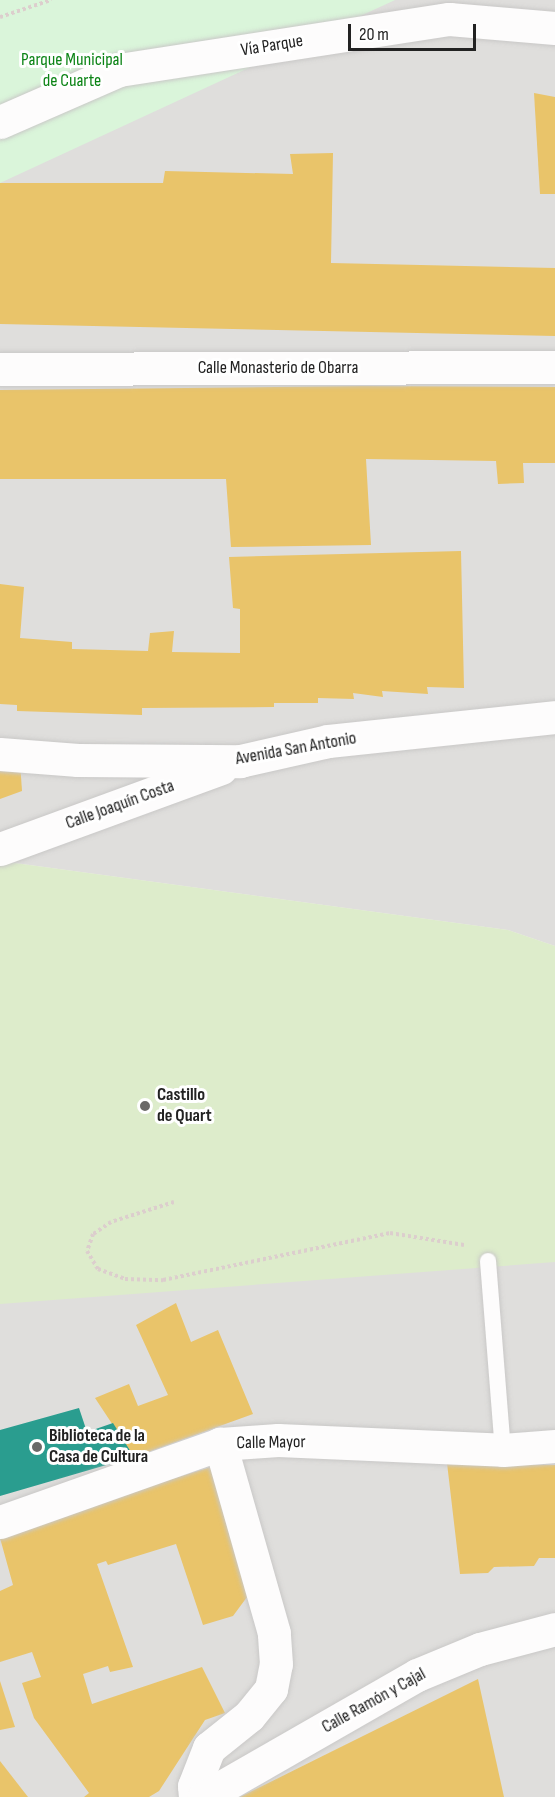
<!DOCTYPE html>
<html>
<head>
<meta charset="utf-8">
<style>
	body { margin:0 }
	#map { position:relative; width:555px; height:1797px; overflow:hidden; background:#f0eeeb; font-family:"Sofia Sans Condensed",sans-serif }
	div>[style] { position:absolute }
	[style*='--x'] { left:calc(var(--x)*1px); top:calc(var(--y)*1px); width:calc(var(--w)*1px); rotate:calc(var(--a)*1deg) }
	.residential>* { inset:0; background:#dfdedc; transform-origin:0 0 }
	.grass>* { inset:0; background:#ddeccb }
	.park>* { inset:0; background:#daf5da }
	.homes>* { inset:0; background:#e9c46a }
	.schools>* { inset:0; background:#2a9d8f }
	.path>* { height:4px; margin-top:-2px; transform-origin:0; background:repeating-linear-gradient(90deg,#dccecd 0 3px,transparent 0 6px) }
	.roads { filter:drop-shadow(0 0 2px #c9c8c7) drop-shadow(0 0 2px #c9c8c7) }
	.lane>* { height:16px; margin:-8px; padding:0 8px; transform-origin:8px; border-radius:8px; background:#fdfcfc }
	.street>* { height:33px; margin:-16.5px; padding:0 16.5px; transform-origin:16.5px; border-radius:16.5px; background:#fdfcfc }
	.dots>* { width:16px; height:16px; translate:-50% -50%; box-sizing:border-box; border:3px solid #fff; border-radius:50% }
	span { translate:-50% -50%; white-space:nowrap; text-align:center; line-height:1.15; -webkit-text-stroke:6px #fff; paint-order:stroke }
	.street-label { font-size:18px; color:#222 }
	.park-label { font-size:18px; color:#0c8416 }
	.poi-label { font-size:18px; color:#222; font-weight:700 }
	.left { translate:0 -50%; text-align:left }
	.scale { position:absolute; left:348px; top:24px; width:128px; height:27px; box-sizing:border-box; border:3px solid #222; border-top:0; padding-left:8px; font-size:18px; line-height:21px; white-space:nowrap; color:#222; -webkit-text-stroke:4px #fff; paint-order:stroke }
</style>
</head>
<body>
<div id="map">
	<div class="residential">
		<i style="clip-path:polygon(393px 0,555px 0,555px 946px,508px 930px,0 861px,0 172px)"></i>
		<i style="left:555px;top:1262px;width:535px;height:557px;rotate:90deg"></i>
	</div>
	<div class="grass">
		<i style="clip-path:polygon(0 861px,508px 930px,555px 946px,555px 1262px,0 1304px)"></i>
	</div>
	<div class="park">
		<i style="clip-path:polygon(0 0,395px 0,0 183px)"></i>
	</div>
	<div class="homes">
		<i style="clip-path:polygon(534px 93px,555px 97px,555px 194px,540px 194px)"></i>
		<i style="clip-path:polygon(333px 153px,331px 263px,555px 268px,555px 336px,0 324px,0 183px,163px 183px,165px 171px,293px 174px,290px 154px)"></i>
		<i style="clip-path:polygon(362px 386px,555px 387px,555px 463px,523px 463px,524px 483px,498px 484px,496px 461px,366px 459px,371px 545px,231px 547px,226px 479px,0 479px,0 390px)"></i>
		<i style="clip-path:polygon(461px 551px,464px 688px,427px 687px,428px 694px,382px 691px,383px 697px,353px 693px,354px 699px,318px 698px,318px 703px,274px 703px,274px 707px,142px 708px,142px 715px,17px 711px,17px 705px,0 704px,0 584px,24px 587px,20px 638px,72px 642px,72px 649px,148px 651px,150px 633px,174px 631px,172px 652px,240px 653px,240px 609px,233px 608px,229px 557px)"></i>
		<i style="clip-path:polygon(0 761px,20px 761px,22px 791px,0 799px)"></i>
		<i style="clip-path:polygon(176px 1303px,191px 1342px,218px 1330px,253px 1414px,134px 1457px,95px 1398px,129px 1384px,138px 1406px,168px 1395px,136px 1325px)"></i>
		<i style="clip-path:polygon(447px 1463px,555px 1465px,555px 1558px,539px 1558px,534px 1566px,494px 1567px,488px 1573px,460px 1574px)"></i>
		<i style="clip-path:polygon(211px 1467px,250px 1593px,233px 1616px,203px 1625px,176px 1544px,108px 1565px,106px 1561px,97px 1564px,133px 1667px,110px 1672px,108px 1666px,83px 1674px,92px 1704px,202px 1667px,225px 1713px,205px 1720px,159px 1791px,149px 1797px,84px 1797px,89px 1793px,34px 1718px,22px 1683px,41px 1677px,32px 1652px,0 1662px,0 1591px,13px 1585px,0 1538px,84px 1506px)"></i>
		<i style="clip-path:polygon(478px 1679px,504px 1797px,240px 1797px)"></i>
		<i style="clip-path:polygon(0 1681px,15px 1727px,0 1730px)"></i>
		<i style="clip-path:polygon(0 1761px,28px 1797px,0 1797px)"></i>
	</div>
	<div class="schools">
		<i style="clip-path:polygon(79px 1408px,87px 1432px,113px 1423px,134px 1457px,0 1496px,0 1430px)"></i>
	</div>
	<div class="path">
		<i style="--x:0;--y:17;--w:54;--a:-18.4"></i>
		<i style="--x:174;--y:1202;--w:66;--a:162.4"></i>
		<i style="--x:111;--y:1222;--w:22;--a:146"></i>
		<i style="--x:93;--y:1234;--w:18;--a:109"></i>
		<i style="--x:87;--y:1251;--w:21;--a:59"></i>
		<i style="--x:98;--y:1269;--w:29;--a:20"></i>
		<i style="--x:125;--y:1279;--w:38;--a:2"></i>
		<i style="--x:163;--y:1280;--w:232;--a:-11.7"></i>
		<i style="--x:390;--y:1233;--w:75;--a:9.2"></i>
	</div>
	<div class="roads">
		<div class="lane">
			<i style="--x:488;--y:1261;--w:190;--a:85.5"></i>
		</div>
		<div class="street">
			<i style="--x:0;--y:122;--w:130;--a:-23.6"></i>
			<i style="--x:119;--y:70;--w:334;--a:-8.8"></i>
			<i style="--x:449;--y:19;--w:106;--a:4.9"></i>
			<i style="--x:0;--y:369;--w:555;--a:-0.21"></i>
			<i style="--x:0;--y:754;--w:78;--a:4.4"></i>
			<i style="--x:78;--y:760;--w:162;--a:0.4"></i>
			<i style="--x:240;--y:761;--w:90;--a:-12.8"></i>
			<i style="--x:328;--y:741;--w:228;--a:-6"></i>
			<i style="--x:0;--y:849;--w:235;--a:-20.1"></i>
			<i style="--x:0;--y:1522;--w:233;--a:-19.5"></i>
			<i style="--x:220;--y:1444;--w:58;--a:-3.9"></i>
			<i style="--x:278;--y:1440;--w:225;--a:2.5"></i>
			<i style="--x:503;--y:1450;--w:52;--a:-4.4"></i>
			<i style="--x:195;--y:1797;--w:11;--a:-95"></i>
			<i style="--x:194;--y:1786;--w:41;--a:-68.5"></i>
			<i style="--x:209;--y:1748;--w:51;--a:-38.7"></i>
			<i style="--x:249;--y:1716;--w:35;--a:-51"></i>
			<i style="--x:271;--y:1689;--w:25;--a:-79"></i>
			<i style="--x:276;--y:1664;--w:31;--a:-94"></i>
			<i style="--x:274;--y:1633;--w:197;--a:-105.9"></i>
			<i style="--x:204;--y:1797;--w:245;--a:-29.8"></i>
			<i style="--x:417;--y:1675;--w:68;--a:-22.4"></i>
			<i style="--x:480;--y:1649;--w:78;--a:-14.9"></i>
		</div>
	</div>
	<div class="dots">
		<i style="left:145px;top:1106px;background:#6a6968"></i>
		<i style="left:37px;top:1447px;background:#6a6968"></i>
	</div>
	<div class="street-label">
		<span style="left:272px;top:46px;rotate:-9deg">Vía Parque</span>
		<span style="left:278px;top:368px">Calle Monasterio de Obarra</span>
		<span style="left:296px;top:749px;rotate:-10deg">Avenida San Antonio</span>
		<span style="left:120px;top:805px;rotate:-20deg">Calle Joaquín Costa</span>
		<span style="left:271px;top:1443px;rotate:-1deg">Calle Mayor</span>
		<span style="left:374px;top:1701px;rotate:-29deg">Calle Ramón y Cajal</span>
	</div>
	<div class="park-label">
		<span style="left:72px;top:71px">Parque Municipal<br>de Cuarte</span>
	</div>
	<div class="poi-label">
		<span class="left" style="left:157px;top:1106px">Castillo<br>de Quart</span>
		<span class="left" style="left:49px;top:1447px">Biblioteca de la<br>Casa de Cultura</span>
	</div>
	<div class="scale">20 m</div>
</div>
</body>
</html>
